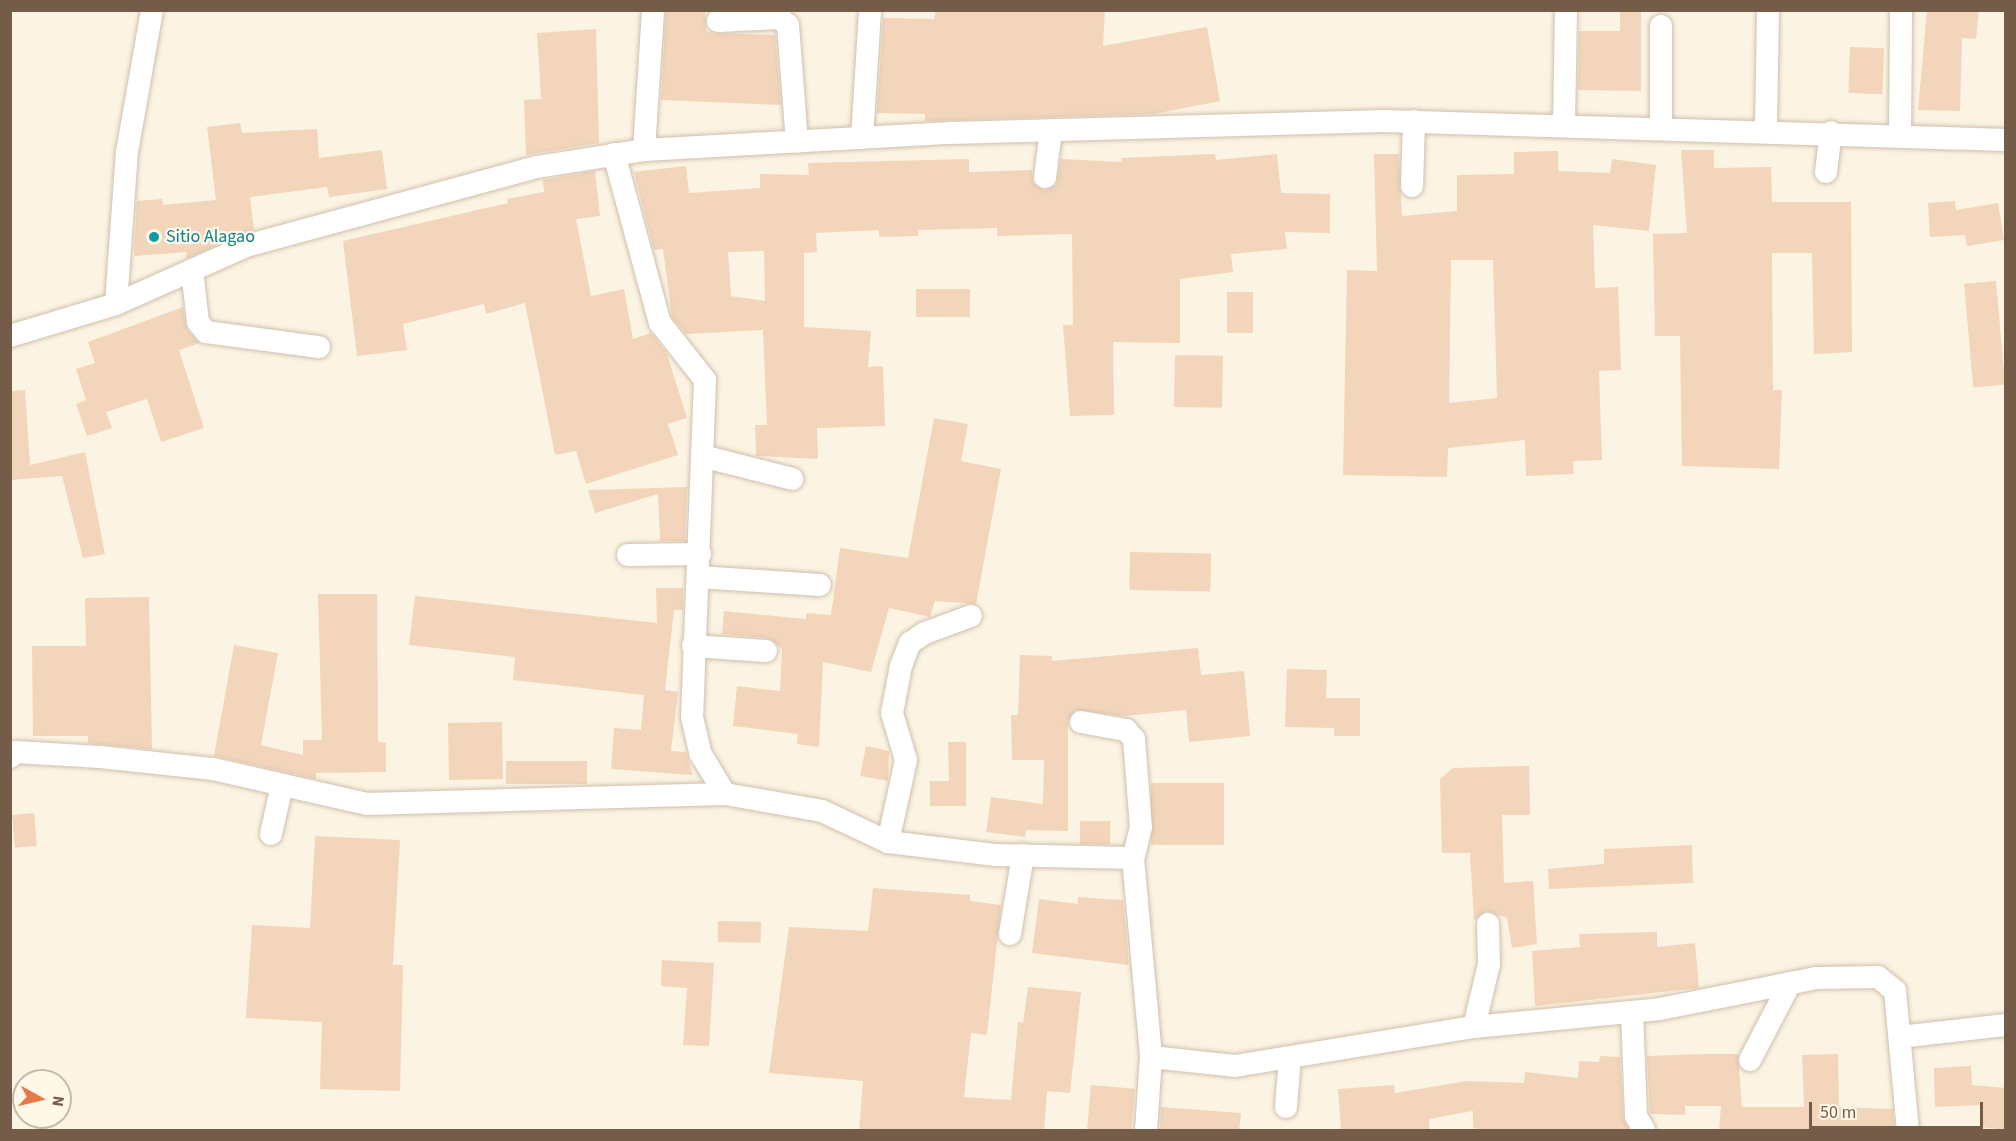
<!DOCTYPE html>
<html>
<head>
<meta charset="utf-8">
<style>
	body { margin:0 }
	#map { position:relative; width:2016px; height:1141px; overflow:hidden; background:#fcf4e3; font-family:"Source Sans 3",sans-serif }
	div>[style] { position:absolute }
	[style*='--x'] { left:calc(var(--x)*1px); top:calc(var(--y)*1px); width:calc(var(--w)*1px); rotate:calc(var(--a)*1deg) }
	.building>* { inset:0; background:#f2d5ba; transform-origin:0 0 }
	.roads { filter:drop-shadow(0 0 2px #d0bfad) drop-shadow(0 0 2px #d0bfad) }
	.minor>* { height:22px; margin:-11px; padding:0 11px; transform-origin:11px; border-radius:11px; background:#fff }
	.dots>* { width:16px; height:16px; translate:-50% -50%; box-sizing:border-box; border:3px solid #fff8e9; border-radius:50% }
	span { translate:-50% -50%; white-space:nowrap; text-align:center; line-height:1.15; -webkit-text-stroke:4.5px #fff8e9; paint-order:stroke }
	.culture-label { font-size:18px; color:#0d838f }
	.left { translate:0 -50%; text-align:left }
	.frame { position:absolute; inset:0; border:12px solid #745c49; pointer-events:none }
	.north { position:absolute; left:12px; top:1069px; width:60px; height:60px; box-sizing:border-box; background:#fff8e9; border:2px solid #c7baa9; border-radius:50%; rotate:98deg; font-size:16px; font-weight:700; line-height:24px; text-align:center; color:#745c49 }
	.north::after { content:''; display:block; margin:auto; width:21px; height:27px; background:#e77847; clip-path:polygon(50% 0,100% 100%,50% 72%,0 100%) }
	.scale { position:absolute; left:1809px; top:1102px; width:174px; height:27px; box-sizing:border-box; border:3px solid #745c49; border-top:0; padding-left:8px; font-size:18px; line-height:21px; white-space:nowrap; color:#745c49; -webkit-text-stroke:4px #fff8e9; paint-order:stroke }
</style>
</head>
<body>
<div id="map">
	<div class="building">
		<i style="clip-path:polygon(666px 10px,705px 10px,706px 31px,712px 33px,775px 35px,781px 105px,661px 100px)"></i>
		<i style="clip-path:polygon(936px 10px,1105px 10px,1103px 46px,1207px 27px,1220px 101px,1154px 114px,925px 121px,925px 114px,877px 113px,883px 18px,934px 19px)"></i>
		<i style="clip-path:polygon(1620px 10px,1641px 10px,1641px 91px,1578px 90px,1579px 31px,1620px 31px)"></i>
		<i style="clip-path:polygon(1927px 10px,1979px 10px,1976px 39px,1962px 38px,1960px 111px,1918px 110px)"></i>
		<i style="clip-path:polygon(596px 29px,599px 143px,526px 155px,524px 100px,541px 99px,537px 33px)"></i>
		<i style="left:1850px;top:47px;width:34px;height:46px;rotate:2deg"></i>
		<i style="clip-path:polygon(240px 123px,242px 133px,317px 129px,319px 158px,382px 150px,387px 189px,329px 197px,327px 187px,250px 197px,254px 230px,187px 258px,186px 252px,134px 256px,137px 201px,162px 199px,163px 205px,216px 200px,207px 127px)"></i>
		<i style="clip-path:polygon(1681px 150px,1714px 150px,1714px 168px,1771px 167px,1772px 202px,1851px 202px,1852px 352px,1814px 354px,1812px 253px,1772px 253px,1773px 390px,1782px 390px,1779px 469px,1682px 466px,1680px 336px,1655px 336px,1653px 234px,1687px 233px)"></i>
		<i style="clip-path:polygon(evenodd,1558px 151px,1558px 171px,1610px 173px,1612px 159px,1656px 165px,1649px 231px,1593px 225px,1595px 288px,1618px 287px,1621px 370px,1599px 371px,1602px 460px,1573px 461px,1574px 474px,1526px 476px,1525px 440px,1448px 448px,1447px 477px,1343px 475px,1347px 270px,1377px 271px,1374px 154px,1399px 154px,1402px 216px,1457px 211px,1457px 175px,1514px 174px,1514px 152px,1558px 151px,1451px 260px,1493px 260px,1497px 398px,1449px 403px,1451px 260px)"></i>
		<i style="clip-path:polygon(evenodd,1215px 154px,1216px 160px,1277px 154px,1281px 193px,1330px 194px,1330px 233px,1285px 232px,1287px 249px,1231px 254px,1233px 272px,1180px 279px,1180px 343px,1113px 342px,1114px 415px,1070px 416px,1063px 325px,1073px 325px,1072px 234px,997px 236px,997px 228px,918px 230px,918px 236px,879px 237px,879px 230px,816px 233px,817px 252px,804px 253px,804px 327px,871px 331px,868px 367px,883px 366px,885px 426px,817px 428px,818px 459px,756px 456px,755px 425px,767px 425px,763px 330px,686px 334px,672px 317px,663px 249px,654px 250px,634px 172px,686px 166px,689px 193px,760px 188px,760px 174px,809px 175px,808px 163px,969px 159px,969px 172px,1032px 170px,1033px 183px,1044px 190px,1056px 185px,1061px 159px,1122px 162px,1121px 158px,1215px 154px,764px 251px,765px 301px,731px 296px,728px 252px,764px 251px)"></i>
		<i style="clip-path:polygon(595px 171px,600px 216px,576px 219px,591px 296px,624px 289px,633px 339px,651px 333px,667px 354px,687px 418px,668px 424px,678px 455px,586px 484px,576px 451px,555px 455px,525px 303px,486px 314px,484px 304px,403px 324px,407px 350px,357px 356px,343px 241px,508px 203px,507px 199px,544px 192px,543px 180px)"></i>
		<i style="clip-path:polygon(1955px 201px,1956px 210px,1998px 203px,2004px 240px,1967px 246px,1965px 235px,1930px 237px,1928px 203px)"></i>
		<i style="left:1996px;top:281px;width:104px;height:32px;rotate:85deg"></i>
		<i style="left:916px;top:289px;width:54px;height:28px"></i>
		<i style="left:1227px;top:292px;width:26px;height:41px"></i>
		<i style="clip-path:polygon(183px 307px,187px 330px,200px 343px,179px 350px,204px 428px,161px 442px,147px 399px,106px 412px,112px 428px,87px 436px,76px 404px,86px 400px,76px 369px,95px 363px,88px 342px)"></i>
		<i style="left:1175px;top:355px;width:48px;height:52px;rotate:1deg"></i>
		<i style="clip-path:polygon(25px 390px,30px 465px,85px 452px,105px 554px,83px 558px,62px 476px,10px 480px,10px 391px)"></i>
		<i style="clip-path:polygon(934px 418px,968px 424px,961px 461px,1001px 469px,976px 604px,935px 601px,930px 617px,889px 608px,871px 672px,823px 662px,819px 747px,797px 744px,798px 734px,733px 726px,737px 686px,780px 691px,782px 649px,768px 638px,722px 634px,724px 611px,806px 619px,806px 613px,831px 615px,840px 548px,908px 558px)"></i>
		<i style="clip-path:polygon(687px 487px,685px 541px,660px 541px,658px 494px,595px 513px,588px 490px)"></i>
		<i style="left:1130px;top:552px;width:81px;height:38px;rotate:1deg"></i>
		<i style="clip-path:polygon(656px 588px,683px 588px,683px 610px,674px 610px,665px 690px,678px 692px,671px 751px,686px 752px,693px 775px,611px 769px,614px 728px,641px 730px,644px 695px,513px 680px,515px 657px,409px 645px,415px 596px,657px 623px)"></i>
		<i style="clip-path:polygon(318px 594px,377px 594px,378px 742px,386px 743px,386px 772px,316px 773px,316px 779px,214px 756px,234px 645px,278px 653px,261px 745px,303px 755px,303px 740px,322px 740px)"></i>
		<i style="clip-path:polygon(149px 597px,152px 749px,88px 743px,88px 736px,33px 736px,32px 646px,86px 646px,85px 598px)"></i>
		<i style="clip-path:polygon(1198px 648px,1201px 675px,1244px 671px,1250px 736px,1189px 742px,1186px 710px,1124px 716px,1076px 710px,1068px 721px,1068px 831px,1026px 830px,1025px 837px,986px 832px,991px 797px,1043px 804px,1044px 760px,1012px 760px,1011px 715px,1018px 715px,1020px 655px,1052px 656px,1052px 661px)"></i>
		<i style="clip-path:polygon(1287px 669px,1327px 670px,1326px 698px,1360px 698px,1360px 736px,1334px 736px,1334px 728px,1285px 727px)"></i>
		<i style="left:502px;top:722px;width:57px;height:54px;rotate:89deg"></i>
		<i style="clip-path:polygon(948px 742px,966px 742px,966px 806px,930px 806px,930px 781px,949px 781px)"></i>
		<i style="clip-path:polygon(866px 746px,889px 751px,888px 781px,860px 776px)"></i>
		<i style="left:587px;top:761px;width:23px;height:81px;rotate:90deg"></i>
		<i style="clip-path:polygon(1529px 766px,1530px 815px,1502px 815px,1504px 883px,1533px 881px,1537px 944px,1512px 948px,1507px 918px,1487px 911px,1474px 920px,1470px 853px,1442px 853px,1440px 779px,1453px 768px)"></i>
		<i style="left:1151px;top:783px;width:73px;height:62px"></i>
		<i style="left:34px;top:813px;width:33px;height:22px;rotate:85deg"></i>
		<i style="left:1110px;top:821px;width:23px;height:30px;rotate:90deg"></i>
		<i style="clip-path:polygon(315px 836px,400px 840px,393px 965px,403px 965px,400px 1091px,320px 1089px,322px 1022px,246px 1018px,252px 925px,310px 928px)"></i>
		<i style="clip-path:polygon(1692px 845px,1693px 883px,1549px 889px,1548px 869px,1604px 864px,1604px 849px)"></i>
		<i style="clip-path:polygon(873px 888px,970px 895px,970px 901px,1001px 905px,987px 1035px,971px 1033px,964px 1097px,1011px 1100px,1018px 1022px,1023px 1023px,1028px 987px,1081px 992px,1070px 1093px,1047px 1091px,1044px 1131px,859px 1131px,863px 1081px,769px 1073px,789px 927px,868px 931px)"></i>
		<i style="clip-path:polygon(1078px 897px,1123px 900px,1129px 965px,1032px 953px,1039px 899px,1078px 904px)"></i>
		<i style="left:718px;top:921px;width:43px;height:21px;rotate:1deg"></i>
		<i style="clip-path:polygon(1657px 932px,1657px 947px,1695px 943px,1699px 988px,1535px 1006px,1532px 951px,1580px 947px,1579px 934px)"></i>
		<i style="clip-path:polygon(662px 960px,714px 963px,709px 1046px,683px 1045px,687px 988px,661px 986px)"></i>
		<i style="clip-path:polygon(1705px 1054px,1738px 1054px,1742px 1107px,1804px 1107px,1802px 1055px,1838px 1054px,1839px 1107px,1893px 1109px,1894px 1131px,1719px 1131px,1721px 1106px,1685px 1106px,1685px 1115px,1650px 1114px,1647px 1056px)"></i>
		<i style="clip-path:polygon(1600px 1056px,1620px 1057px,1623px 1117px,1629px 1131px,1481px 1131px,1473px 1127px,1473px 1111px,1429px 1119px,1430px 1131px,1341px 1131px,1338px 1089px,1394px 1085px,1395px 1093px,1467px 1081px,1524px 1083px,1525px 1072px,1578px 1078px,1579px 1061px,1599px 1062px)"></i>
		<i style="clip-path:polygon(1971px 1066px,1972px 1085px,2006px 1088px,2006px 1130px,1980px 1127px,1982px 1105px,1935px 1107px,1934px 1068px)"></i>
		<i style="left:1091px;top:1085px;width:44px;height:46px;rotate:5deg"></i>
		<i style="clip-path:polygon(1161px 1107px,1241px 1113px,1239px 1131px,1160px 1131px)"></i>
	</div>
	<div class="roads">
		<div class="minor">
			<i style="--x:718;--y:21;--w:61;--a:-2.8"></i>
			<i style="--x:779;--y:18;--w:11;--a:38"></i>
			<i style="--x:788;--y:25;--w:117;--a:85.6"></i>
			<i style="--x:1661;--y:26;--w:101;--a:90"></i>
			<i style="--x:1564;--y:125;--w:115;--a:-89"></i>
			<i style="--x:1766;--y:128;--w:118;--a:-89"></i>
			<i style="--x:1900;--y:135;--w:125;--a:-89.5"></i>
			<i style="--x:862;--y:138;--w:128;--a:-86.4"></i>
			<i style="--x:644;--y:150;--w:140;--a:-86.3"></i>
			<i style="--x:614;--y:154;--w:175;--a:74.8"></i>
			<i style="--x:660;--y:323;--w:73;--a:51.7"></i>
			<i style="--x:705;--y:380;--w:337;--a:92.2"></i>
			<i style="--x:692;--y:717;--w:37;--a:77"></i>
			<i style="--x:700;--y:753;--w:48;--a:58.6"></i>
			<i style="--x:1826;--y:172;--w:40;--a:-82.9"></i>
			<i style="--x:1045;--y:177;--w:46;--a:-82.6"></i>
			<i style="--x:1412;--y:186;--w:65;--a:-88.2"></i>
			<i style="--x:192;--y:270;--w:52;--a:83.4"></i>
			<i style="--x:198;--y:322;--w:13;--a:51"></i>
			<i style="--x:206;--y:332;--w:114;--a:7.6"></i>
			<i style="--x:116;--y:304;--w:152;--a:-85.9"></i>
			<i style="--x:127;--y:152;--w:144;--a:-80"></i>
			<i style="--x:10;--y:336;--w:111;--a:-16.8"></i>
			<i style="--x:116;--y:304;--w:142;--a:-24"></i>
			<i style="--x:246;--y:246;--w:302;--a:-15.2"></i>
			<i style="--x:537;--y:167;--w:108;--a:-9"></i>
			<i style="--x:644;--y:150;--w:307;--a:-3.2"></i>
			<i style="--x:951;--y:133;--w:433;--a:-1.6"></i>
			<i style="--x:1384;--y:121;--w:622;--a:1.75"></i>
			<i style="--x:706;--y:457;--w:89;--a:14.3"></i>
			<i style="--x:628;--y:555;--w:72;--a:-0.8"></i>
			<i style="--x:698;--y:577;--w:122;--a:3.8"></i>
			<i style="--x:693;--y:646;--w:73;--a:3.9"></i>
			<i style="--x:1081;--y:722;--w:46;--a:10.1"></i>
			<i style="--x:1126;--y:730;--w:12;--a:48"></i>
			<i style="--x:1134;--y:739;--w:88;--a:85.5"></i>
			<i style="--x:1141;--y:827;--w:32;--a:104"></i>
			<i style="--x:10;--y:757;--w:8;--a:-40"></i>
			<i style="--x:16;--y:752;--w:84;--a:3.4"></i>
			<i style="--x:100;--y:757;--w:114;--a:6.1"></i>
			<i style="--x:213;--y:769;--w:158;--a:12.8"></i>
			<i style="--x:367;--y:804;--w:358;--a:-1.6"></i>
			<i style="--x:725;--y:794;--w:98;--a:9.9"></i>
			<i style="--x:822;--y:811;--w:73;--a:25.2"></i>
			<i style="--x:888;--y:842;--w:109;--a:6.9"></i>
			<i style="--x:996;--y:855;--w:137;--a:1.3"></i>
			<i style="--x:1133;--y:858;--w:200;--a:84.8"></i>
			<i style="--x:1151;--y:1057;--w:73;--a:93.9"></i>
			<i style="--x:271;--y:834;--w:50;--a:-77.3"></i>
			<i style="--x:888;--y:842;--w:84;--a:-77.6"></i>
			<i style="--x:906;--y:760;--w:49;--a:-106.6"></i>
			<i style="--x:892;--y:713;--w:48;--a:-79.2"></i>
			<i style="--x:901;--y:666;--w:25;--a:-69"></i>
			<i style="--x:910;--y:643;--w:18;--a:-34"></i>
			<i style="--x:925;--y:633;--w:49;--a:-20.3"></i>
			<i style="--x:1010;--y:934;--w:80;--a:-80.7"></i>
			<i style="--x:1632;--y:1012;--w:104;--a:87.8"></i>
			<i style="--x:1636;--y:1116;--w:16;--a:60"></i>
			<i style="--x:1474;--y:1027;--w:65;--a:-76.6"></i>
			<i style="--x:1489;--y:964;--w:40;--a:-91.4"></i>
			<i style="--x:1900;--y:1037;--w:107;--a:-6.5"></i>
			<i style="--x:1151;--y:1057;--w:84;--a:6.1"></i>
			<i style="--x:1235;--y:1066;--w:242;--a:-9.3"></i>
			<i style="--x:1474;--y:1027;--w:187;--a:-5.5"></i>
			<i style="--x:1660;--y:1009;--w:159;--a:-11.2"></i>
			<i style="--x:1816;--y:978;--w:62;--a:-0.9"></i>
			<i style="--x:1878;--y:977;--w:22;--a:39"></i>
			<i style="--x:1895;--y:991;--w:140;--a:84.7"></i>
			<i style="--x:1750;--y:1060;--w:87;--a:-62.5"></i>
			<i style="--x:1286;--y:1107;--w:50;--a:-85.4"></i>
		</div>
	</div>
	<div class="dots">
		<i style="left:154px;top:237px;background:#0f9aa8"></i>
	</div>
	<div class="culture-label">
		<span class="left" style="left:166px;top:237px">Sitio Alagao</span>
	</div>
	<div class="frame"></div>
	<div class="north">N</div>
	<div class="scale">50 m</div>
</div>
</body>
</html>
